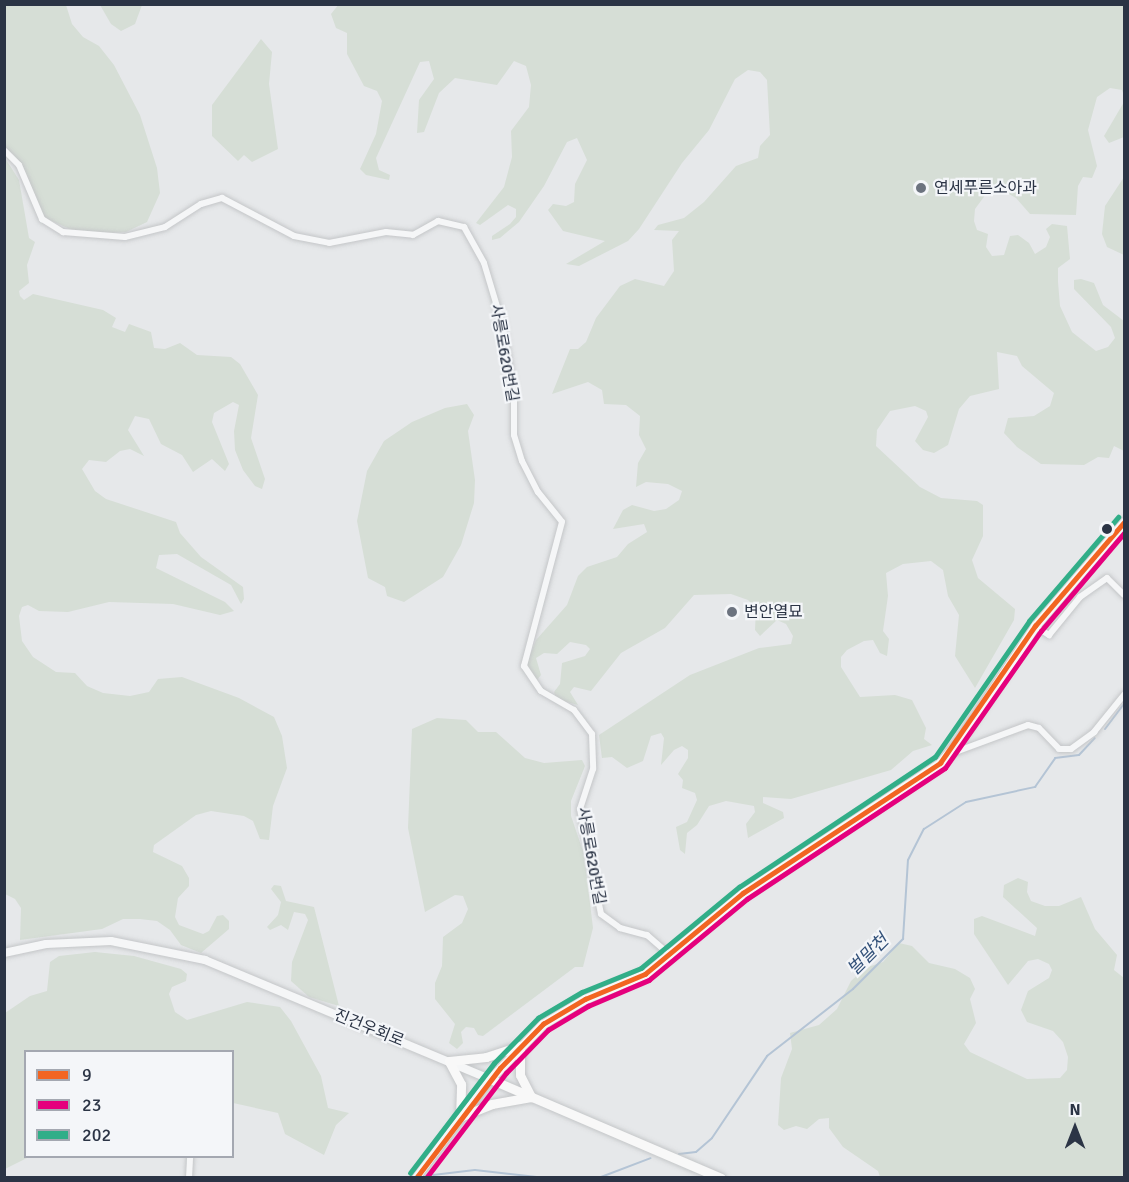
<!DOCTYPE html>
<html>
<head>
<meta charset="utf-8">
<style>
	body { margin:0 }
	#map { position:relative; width:1129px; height:1182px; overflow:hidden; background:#e6e8ea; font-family:Signika,"Noto Sans KR",sans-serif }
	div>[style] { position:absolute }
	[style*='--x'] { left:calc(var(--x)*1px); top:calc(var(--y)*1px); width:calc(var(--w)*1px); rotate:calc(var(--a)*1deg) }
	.green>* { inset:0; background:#d6ded6 }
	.stream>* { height:2px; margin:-1px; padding:0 1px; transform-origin:1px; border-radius:1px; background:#b4c4d5 }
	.roads { filter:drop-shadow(0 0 2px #c4c6c8) drop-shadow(0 0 2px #c4c6c8) }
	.minor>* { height:6px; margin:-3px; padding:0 3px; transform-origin:3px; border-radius:3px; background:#f5f6f7 }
	.tertiary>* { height:8px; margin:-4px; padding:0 4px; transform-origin:4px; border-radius:4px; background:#f5f6f7 }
	.secondary>* { height:9px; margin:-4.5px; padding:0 4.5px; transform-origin:4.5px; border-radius:4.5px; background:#f8f8f8 }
	.bus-1>* { height:4.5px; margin:-2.25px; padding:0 2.25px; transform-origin:2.25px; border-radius:2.25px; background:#f26522 }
	.bus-2>* { height:4.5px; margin:-2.25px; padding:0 2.25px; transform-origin:2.25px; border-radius:2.25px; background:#e5007d }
	.bus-3>* { height:4.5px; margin:-2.25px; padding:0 2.25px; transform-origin:2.25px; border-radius:2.25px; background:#31ae88 }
	.dots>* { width:16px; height:16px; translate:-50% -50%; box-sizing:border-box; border:3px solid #f4f6f9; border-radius:50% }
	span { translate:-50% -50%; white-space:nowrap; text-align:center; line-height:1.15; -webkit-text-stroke:4.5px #f4f6f9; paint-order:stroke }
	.poi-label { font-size:16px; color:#2b3445 }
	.left { translate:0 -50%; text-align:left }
	.street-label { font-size:16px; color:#2b3445 }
	.water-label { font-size:18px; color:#34527a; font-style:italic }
	.frame { position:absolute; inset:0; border:6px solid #2b3445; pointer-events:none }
	.legend { position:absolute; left:24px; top:1050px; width:210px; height:108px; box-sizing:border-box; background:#f4f6f9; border:2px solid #a4a8b1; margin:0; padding:8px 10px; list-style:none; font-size:18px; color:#2b3445 }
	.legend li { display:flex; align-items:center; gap:12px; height:30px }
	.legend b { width:30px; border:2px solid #a4a8b1 }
	.north { position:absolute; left:1045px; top:1098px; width:60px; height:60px; -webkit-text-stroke:4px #f4f6f9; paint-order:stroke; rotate:0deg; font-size:16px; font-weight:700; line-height:24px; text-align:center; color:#2b3445 }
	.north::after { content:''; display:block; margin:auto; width:21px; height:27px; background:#2b3445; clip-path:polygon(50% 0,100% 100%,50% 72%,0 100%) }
</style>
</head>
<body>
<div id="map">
	<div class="green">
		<i style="clip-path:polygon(339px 4px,1124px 5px,1124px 96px,1122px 90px,1110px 88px,1097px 97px,1088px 130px,1097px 166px,1092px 178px,1083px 177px,1078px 186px,1076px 215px,1030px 214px,1016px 198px,1000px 189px,986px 194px,975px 209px,974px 221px,977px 230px,988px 234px,986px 247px,992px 256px,1004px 255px,1010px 236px,1018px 235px,1029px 243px,1035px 254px,1046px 247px,1050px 237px,1046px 229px,1052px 224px,1067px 226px,1070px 259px,1058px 268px,1058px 282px,1060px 306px,1072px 332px,1096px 351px,1108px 347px,1115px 338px,1111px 327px,1074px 289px,1074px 280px,1081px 279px,1094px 283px,1103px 305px,1124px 321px,1124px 451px,1114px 446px,1109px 458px,1098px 457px,1084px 465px,1041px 464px,1017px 447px,1004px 433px,1008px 418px,1034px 416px,1050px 406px,1054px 393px,1022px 366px,1017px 356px,997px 352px,999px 389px,970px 396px,959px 409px,948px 445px,934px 453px,923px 450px,915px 441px,928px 417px,926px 411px,915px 406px,890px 411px,877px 430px,876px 446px,920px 487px,941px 498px,977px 501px,983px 505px,983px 536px,972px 560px,978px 578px,1015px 609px,1014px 620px,975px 688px,955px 656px,959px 615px,948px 596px,943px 570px,931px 561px,903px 564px,886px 573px,888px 596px,883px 631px,889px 639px,887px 656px,880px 653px,873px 640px,864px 641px,847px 650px,841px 657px,841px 667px,860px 697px,895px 695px,912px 700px,926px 728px,924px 739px,932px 745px,913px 751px,891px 770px,791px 799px,763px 797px,763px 803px,783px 812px,784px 818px,748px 838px,746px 824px,755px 812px,754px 806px,726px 801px,709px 806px,697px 825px,687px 833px,685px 854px,680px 850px,676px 827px,687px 822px,697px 800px,695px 793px,682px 788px,683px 780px,678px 774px,688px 758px,688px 750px,682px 746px,674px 750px,661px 765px,664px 738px,661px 733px,651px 736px,643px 761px,627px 768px,612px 757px,602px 758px,599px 735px,690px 675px,759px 648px,791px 644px,793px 636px,786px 624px,777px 620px,760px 636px,755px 630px,756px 608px,748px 600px,731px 594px,694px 595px,665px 628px,621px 653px,591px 691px,574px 687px,570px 692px,578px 705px,556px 699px,554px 692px,560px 684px,562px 663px,585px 656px,590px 649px,586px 645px,570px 642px,557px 654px,544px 653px,536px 658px,541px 675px,537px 680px,526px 665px,536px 640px,567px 605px,578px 576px,587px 567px,617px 557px,628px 544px,647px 532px,644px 524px,613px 529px,623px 510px,632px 505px,654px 511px,666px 509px,679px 500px,682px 491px,668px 484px,646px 482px,636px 487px,638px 463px,646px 449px,639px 435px,640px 416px,626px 405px,604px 404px,602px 390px,588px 382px,552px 394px,570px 349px,578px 349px,586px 342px,596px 318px,620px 286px,635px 279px,664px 286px,674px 271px,672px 240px,679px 231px,654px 230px,658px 225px,684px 218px,704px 202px,736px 166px,758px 158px,760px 146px,770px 135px,767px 80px,760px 72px,748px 70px,735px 79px,709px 130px,682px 163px,639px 229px,628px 241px,579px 266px,566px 264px,605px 241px,563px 231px,548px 210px,553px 204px,566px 206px,574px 202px,575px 184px,587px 160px,577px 138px,567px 142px,544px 186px,519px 222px,500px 238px,492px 240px,492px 236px,510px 224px,516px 217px,516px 209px,508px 205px,480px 225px,476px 223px,504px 187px,512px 157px,511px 131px,529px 107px,531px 85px,526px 66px,514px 61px,497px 85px,455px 78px,439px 93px,424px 132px,417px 133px,419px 100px,434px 79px,429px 61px,420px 62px,376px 158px,379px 170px,390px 175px,389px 180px,366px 175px,360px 169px,376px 134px,382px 101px,377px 91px,364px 86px,347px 54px,347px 33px,336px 28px,331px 14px)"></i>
		<i style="clip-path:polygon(5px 5px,66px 5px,72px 24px,83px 37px,99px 46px,114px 65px,140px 115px,157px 168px,160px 193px,147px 222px,126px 232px,81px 234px,43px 217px,14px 157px,5px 146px)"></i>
		<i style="clip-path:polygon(100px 5px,142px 5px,135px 24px,121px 31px,111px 24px)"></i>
		<i style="clip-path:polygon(261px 39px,272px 52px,269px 84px,278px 149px,252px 162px,244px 155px,238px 161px,212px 136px,212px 105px)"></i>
		<i style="clip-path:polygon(1124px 102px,1124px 137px,1109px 143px,1104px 136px)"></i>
		<i style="clip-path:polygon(5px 158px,19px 180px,29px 238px,35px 242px,27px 265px,29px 283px,19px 291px,20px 296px,24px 300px,33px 294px,103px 310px,116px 318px,112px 327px,125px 332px,129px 324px,151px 332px,154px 348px,165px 349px,180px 343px,197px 355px,231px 357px,240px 364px,258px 395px,251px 438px,265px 479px,262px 489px,255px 486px,243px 470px,235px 450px,234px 431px,239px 405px,233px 402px,214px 413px,212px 422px,229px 464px,225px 471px,212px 459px,193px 472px,182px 455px,161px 444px,149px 419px,135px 416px,128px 430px,144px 456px,130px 449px,120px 451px,106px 462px,89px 460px,82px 469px,95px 491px,106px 499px,176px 522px,180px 533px,201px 557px,243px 587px,244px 599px,241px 604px,231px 585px,177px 554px,159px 555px,156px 568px,225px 602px,234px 611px,220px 615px,173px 604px,109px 602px,68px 612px,39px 611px,28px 605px,22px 607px,19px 616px,22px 641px,33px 657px,56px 672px,75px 673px,87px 686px,103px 693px,130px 696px,149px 692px,158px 679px,182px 677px,239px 698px,274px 717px,282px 736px,287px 768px,273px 806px,269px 840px,260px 839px,253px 821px,244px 816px,211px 811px,196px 815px,154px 845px,153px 852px,182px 866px,189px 878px,189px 886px,178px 898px,175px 917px,179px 925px,203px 934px,209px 931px,217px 916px,223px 915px,229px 921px,229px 929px,201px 953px,181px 945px,170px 930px,157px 921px,140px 919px,123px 919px,102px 929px,20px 940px,21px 908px,15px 899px,5px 894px)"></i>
		<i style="clip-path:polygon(1124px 177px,1124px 255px,1107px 247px,1102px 234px,1105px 206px)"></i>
		<i style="clip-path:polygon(467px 404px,474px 415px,468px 431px,475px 480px,474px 503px,461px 545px,443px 577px,404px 602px,387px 596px,385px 587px,368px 578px,357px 521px,367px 471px,384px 441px,412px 422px,445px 408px)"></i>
		<i style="clip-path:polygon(437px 718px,466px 720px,478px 732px,496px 732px,525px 758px,544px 763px,582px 760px,585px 766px,571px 801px,571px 816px,584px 854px,593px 928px,583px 967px,575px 967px,483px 1036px,478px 1035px,474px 1028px,466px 1027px,461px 1032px,463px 1043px,457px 1049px,449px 1043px,455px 1024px,435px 999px,435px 983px,442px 966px,443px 937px,462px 923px,468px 909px,463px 896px,455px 895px,425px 912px,408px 828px,412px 729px)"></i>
		<i style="clip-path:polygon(1018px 878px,1028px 882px,1027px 892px,1031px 901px,1045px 906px,1059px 906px,1081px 897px,1095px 929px,1117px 955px,1114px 970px,1124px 978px,1124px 1177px,880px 1177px,878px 1171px,843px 1147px,829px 1128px,829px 1118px,819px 1119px,807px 1129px,796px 1126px,784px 1130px,778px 1125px,781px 1078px,792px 1049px,790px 1033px,819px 1025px,837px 1009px,851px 981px,865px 968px,883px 962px,899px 943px,912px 946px,929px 963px,955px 969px,970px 978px,975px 989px,970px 999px,976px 1023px,964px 1044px,970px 1052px,1027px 1079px,1060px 1078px,1067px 1070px,1068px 1057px,1063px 1042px,1053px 1031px,1027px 1022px,1021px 1010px,1028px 991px,1049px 978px,1052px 970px,1049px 964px,1038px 959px,1028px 961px,1008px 985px,974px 934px,974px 919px,982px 916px,1035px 936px,1037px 928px,1003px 897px,1004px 885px)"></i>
		<i style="clip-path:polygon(274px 885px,281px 886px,286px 901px,314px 907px,339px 1006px,309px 997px,291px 981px,292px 962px,308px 920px,305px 914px,294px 912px,288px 930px,281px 925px,270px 930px,267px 927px,278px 915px,281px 902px,271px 889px)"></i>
		<i style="clip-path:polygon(95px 952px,134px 956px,181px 969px,187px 974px,186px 981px,172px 987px,169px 994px,175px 1012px,187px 1020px,247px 1002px,280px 1007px,291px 1021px,321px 1076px,328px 1108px,349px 1113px,336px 1125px,324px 1155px,285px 1134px,278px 1113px,233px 1103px,232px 1052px,26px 1052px,26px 1156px,29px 1157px,5px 1169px,5px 1013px,30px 996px,47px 991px,50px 962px,59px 956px)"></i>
	</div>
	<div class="stream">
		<i style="--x:1105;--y:729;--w:31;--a:-53"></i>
		<i style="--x:679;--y:1154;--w:17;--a:-7"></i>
		<i style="--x:696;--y:1152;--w:21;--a:-41"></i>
		<i style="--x:712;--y:1138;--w:99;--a:-56.1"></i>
		<i style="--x:767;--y:1056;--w:109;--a:-37.9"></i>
		<i style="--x:853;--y:989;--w:71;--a:-45"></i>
		<i style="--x:903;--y:939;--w:79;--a:-86.4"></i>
		<i style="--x:908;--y:860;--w:35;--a:-63"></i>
		<i style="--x:924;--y:829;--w:50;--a:-32.7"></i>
		<i style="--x:966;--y:802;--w:71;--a:-12.3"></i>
		<i style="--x:1035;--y:787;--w:35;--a:-55"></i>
		<i style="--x:1055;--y:758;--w:24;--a:-7"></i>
		<i style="--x:1079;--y:755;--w:23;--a:-47"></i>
		<i style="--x:433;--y:1175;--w:42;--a:-6.8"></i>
		<i style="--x:475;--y:1170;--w:71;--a:6.4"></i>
		<i style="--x:586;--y:1178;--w:15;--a:-4"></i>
		<i style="--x:601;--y:1177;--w:53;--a:-20.8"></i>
	</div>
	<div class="roads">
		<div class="minor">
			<i style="--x:4;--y:150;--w:21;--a:45"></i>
			<i style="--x:19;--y:165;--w:59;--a:66.9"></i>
			<i style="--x:42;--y:219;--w:25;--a:32"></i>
			<i style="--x:63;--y:232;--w:62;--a:4.6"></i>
			<i style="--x:125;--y:237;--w:41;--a:-14"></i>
			<i style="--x:165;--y:227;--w:43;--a:-32.6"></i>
			<i style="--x:201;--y:204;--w:22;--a:-16"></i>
			<i style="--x:222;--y:198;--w:81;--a:27.8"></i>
			<i style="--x:294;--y:236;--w:36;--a:11"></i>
			<i style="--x:329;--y:243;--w:58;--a:-10.9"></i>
			<i style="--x:386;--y:232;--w:27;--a:6"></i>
			<i style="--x:413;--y:235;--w:29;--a:-29"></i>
			<i style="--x:438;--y:221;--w:27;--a:13"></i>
			<i style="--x:464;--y:227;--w:41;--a:60.9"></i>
			<i style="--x:484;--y:263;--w:63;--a:73.3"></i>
			<i style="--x:502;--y:323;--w:74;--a:80.7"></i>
			<i style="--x:514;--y:396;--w:39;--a:90"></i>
			<i style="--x:514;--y:435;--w:27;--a:73"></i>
			<i style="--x:522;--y:461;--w:35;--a:63"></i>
			<i style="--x:538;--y:492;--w:38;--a:51"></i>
			<i style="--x:562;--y:522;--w:149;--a:104.8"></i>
			<i style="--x:524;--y:666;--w:30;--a:56"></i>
			<i style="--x:541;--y:691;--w:38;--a:30"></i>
			<i style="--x:574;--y:710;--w:30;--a:53"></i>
			<i style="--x:592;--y:734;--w:35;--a:88"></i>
			<i style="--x:593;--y:769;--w:42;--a:108"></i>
			<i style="--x:580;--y:809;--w:107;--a:78.7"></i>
			<i style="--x:601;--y:914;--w:24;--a:36"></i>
			<i style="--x:620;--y:928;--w:28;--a:15"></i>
			<i style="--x:647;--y:935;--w:32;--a:41"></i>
			<i style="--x:1035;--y:626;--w:17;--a:33"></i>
			<i style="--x:1049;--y:635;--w:49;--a:-50.8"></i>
			<i style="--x:1080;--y:597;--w:33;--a:-35"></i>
			<i style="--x:1107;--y:578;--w:24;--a:45"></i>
			<i style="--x:950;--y:754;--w:83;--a:-20.4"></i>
			<i style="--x:1028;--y:725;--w:11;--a:15"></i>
			<i style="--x:1039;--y:728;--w:29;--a:46"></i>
			<i style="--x:1059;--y:749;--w:12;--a:0"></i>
			<i style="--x:1071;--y:749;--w:29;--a:-36"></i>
			<i style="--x:1094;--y:732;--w:48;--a:-51"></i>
			<i style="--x:189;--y:1178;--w:22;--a:-87"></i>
		</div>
		<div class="tertiary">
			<i style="--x:4;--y:953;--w:43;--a:-12.1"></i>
			<i style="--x:46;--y:944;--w:65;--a:-2.6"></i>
			<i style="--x:111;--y:941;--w:96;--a:11.4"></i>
			<i style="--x:205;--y:960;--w:309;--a:22.7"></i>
			<i style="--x:490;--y:1079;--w:124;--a:126.8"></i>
		</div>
		<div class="secondary">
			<i style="--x:520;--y:1046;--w:29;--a:90"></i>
			<i style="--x:520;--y:1075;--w:25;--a:63"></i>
			<i style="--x:531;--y:1097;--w:40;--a:170"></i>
			<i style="--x:492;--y:1104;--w:35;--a:158"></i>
			<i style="--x:460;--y:1117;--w:33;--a:-88"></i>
			<i style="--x:461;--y:1084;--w:26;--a:-118"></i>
			<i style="--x:449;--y:1061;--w:37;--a:-6"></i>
			<i style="--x:486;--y:1057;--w:36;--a:-18"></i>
			<i style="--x:721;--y:1178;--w:251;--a:-156.8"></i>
			<i style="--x:490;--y:1079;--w:76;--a:-46.1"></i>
			<i style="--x:543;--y:1024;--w:49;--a:-30.8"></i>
			<i style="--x:585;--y:999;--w:65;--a:-22.6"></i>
			<i style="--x:645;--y:974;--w:127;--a:-39.6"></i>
			<i style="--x:743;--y:893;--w:236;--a:-33.4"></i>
			<i style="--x:940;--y:763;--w:26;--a:-50"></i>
			<i style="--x:957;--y:743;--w:141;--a:-56.3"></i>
			<i style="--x:1035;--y:626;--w:137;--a:-49.4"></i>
		</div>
	</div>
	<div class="bus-1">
		<i style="--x:416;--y:1178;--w:138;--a:-52.6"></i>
		<i style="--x:500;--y:1068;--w:62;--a:-45.7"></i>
		<i style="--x:543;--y:1024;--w:49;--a:-30.8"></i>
		<i style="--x:585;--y:999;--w:65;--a:-22.6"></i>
		<i style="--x:645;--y:974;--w:127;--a:-39.6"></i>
		<i style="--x:743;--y:893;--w:236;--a:-33.4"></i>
		<i style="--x:940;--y:763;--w:167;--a:-55.3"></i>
		<i style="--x:1035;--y:626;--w:137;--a:-49.4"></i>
	</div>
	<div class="bus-2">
		<i style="--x:426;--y:1178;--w:132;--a:-52.7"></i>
		<i style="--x:506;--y:1073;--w:60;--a:-45.7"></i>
		<i style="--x:548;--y:1030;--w:47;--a:-31"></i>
		<i style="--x:588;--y:1006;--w:66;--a:-23.1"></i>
		<i style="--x:649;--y:980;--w:127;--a:-39.6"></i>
		<i style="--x:747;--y:899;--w:237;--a:-33.5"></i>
		<i style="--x:945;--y:768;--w:167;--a:-55"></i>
		<i style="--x:1041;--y:631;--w:128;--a:-49.7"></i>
	</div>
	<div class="bus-3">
		<i style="--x:410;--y:1173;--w:138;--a:-52.6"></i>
		<i style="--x:494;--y:1063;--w:63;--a:-45.6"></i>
		<i style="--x:538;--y:1018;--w:51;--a:-30.6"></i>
		<i style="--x:582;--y:992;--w:64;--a:-22.1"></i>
		<i style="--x:641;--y:968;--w:127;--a:-39.6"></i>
		<i style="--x:739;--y:887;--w:235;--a:-33.6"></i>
		<i style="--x:935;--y:757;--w:165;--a:-55.3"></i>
		<i style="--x:1029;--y:621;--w:137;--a:-49.4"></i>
	</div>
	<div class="dots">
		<i style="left:921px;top:188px;background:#6c737f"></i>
		<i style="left:1107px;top:529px;background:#2b3445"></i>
		<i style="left:732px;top:612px;background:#6c737f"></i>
	</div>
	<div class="poi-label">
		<span class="left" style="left:934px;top:188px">연세푸른소아과</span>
		<span class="left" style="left:744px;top:612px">변안열묘</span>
	</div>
	<div class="street-label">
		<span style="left:504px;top:353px;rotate:80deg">사릉로620번길</span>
		<span style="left:591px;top:856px;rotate:80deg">사릉로620번길</span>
		<span style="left:369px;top:1028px;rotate:22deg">진건우회로</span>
	</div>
	<div class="water-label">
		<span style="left:868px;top:955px;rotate:-45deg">벌말천</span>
	</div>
	<div class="frame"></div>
	<ul class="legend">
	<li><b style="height:8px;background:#f26522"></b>9</li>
	<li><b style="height:8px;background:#e5007d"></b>23</li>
	<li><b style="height:8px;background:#31ae88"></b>202</li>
	</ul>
	<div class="north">N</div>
</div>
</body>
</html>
